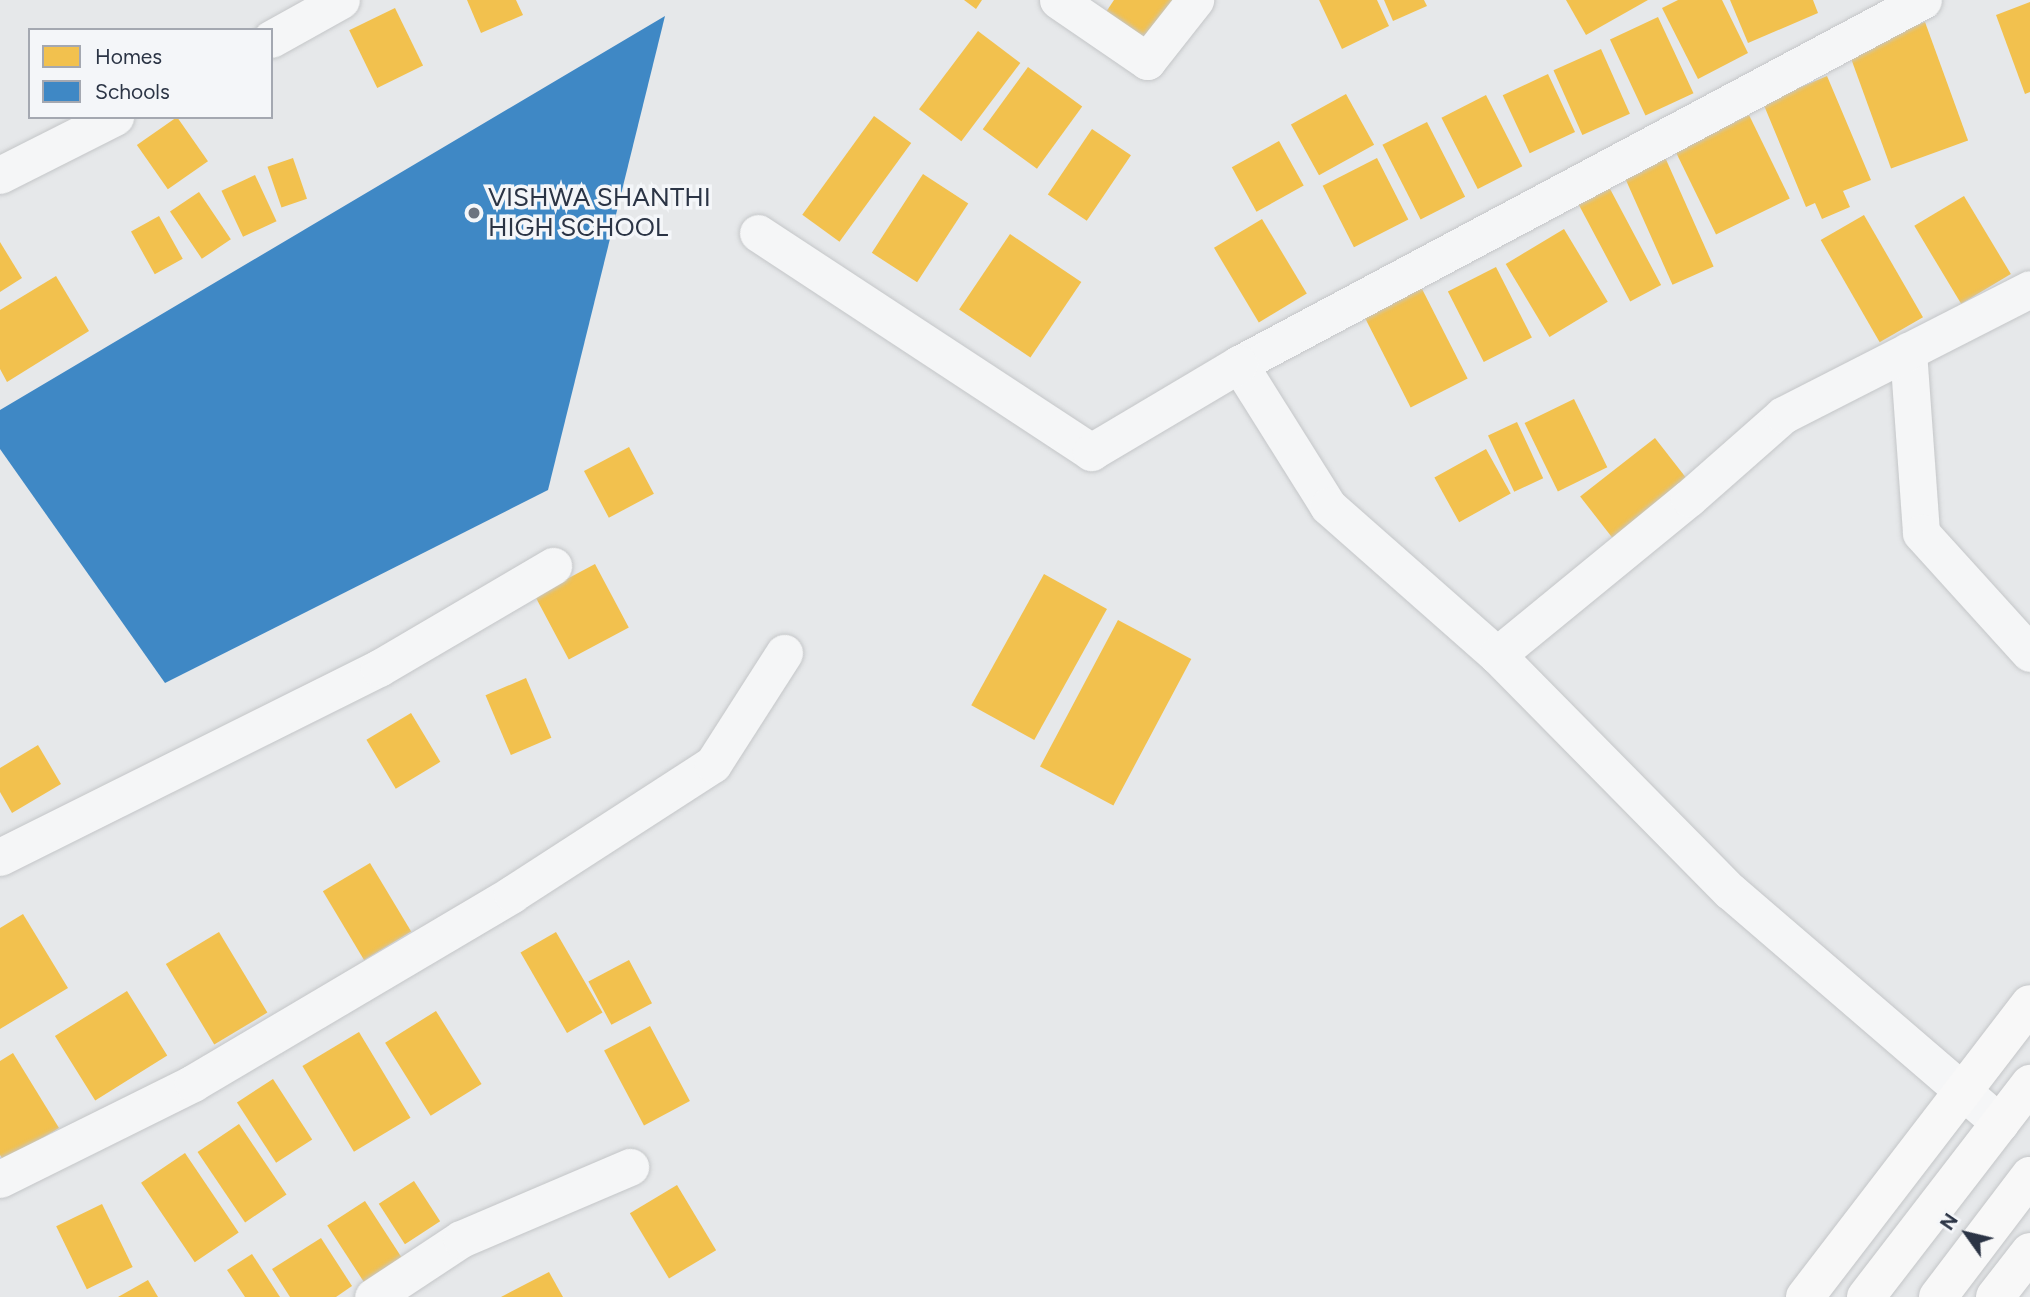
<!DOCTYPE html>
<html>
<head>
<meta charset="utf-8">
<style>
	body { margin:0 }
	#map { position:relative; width:2030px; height:1297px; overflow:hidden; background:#e6e8ea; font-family:Figtree,sans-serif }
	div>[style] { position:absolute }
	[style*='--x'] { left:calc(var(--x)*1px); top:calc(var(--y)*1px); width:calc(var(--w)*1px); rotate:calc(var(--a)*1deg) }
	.homes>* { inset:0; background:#f2c14e; transform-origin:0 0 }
	.schools>* { inset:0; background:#3f88c5 }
	.roads { filter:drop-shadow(0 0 2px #c4c6c8) drop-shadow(0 0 2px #c4c6c8) }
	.street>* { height:37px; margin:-18.5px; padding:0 18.5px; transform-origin:18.5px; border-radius:18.5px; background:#f5f6f7 }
	.secondary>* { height:38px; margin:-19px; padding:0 19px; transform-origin:19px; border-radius:19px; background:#f8f8f8 }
	.highway>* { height:38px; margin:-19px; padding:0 19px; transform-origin:19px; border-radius:19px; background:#f8f8f8 }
	.dots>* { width:19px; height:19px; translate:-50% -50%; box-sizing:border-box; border:4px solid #f4f6f9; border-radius:50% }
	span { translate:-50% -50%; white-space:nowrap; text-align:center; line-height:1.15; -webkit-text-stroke:7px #f4f6f9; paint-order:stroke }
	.poi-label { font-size:26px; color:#2b3445 }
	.left { translate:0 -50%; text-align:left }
	.legend { position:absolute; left:28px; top:28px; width:245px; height:91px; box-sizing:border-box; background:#f4f6f9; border:2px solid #a4a8b1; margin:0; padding:9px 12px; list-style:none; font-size:21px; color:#2b3445 }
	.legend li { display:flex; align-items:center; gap:14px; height:35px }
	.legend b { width:35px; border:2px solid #a4a8b1 }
	.north { position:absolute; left:1932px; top:1199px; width:70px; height:70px; -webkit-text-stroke:5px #f4f6f9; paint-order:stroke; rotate:304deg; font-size:19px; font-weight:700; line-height:28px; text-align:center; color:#2b3445 }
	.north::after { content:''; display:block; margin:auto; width:24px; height:32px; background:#2b3445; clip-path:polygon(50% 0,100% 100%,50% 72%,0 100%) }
</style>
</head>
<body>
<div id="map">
	<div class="homes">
		<i style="clip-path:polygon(467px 0,516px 0,523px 15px,481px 33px)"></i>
		<i style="clip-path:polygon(964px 0,982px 0,976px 9px)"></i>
		<i style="clip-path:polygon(1114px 0,1174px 0,1152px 44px,1106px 12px)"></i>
		<i style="clip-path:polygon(1319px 0,1377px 0,1389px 26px,1342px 49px)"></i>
		<i style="clip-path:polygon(1384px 0,1424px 0,1427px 6px,1393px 21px)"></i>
		<i style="clip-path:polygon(1566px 0,1648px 0,1586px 35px)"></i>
		<i style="clip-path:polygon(1678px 0,1722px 0,1748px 53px,1698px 79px,1662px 8px)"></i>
		<i style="clip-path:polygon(1730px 0,1813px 0,1818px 13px,1748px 43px)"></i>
		<i style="clip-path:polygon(2030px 2px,2030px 92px,2025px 94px,1996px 15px)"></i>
		<i style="left:395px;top:8px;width:64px;height:51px;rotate:64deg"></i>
		<i style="left:1658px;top:17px;width:84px;height:53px;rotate:65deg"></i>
		<i style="left:1925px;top:22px;width:126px;height:82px;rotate:70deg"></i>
		<i style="left:978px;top:31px;width:53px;height:98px;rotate:37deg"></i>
		<i style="left:1601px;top:49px;width:71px;height:52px;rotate:66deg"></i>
		<i style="left:1028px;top:67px;width:67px;height:77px;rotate:36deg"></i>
		<i style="left:1548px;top:74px;width:64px;height:50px;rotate:65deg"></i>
		<i style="clip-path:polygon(1827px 76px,1871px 180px,1843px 191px,1850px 207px,1822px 219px,1815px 203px,1806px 207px,1763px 103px)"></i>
		<i style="left:1346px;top:94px;width:58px;height:63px;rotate:61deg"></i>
		<i style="left:1486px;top:95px;width:80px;height:50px;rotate:63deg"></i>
		<i style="left:1749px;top:115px;width:93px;height:82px;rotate:64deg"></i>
		<i style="left:874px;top:116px;width:46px;height:122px;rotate:36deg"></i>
		<i style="left:177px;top:117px;width:54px;height:49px;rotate:55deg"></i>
		<i style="left:1427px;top:122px;width:84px;height:50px;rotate:63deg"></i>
		<i style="left:1092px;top:129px;width:47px;height:79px;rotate:34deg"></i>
		<i style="left:1279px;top:141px;width:51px;height:54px;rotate:61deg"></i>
		<i style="left:1664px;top:155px;width:122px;height:45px;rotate:66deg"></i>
		<i style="left:293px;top:158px;width:43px;height:27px;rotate:71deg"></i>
		<i style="left:1377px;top:158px;width:69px;height:61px;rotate:63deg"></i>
		<i style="left:923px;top:174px;width:54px;height:94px;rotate:33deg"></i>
		<i style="left:255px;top:175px;width:51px;height:37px;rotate:65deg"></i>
		<i style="left:1609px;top:187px;width:111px;height:35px;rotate:62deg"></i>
		<i style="left:199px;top:192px;width:57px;height:35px;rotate:56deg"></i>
		<i style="left:1964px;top:196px;width:91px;height:58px;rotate:59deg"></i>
		<i style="left:1864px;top:215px;width:118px;height:50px;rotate:60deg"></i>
		<i style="left:159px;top:216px;width:49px;height:32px;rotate:61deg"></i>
		<i style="left:1262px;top:219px;width:87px;height:56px;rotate:59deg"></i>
		<i style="left:1564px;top:229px;width:85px;height:68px;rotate:59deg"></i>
		<i style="left:1010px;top:234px;width:86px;height:91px;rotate:34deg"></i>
		<i style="clip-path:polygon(0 242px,22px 278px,0 292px)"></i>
		<i style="left:1496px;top:267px;width:79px;height:54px;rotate:63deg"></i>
		<i style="clip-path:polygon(56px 276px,89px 331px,7px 382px,0 369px,0 310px)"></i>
		<i style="left:1420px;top:285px;width:105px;height:64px;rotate:63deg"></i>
		<i style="left:1574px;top:399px;width:76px;height:55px;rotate:64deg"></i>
		<i style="left:1517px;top:422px;width:62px;height:32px;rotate:65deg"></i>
		<i style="left:105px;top:432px;width:218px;height:49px;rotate:55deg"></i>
		<i style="left:1655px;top:438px;width:57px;height:95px;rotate:52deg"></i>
		<i style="left:629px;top:447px;width:53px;height:51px;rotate:62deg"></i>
		<i style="left:1486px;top:449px;width:51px;height:59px;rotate:61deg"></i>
		<i style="left:595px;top:564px;width:72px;height:68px;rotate:62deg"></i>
		<i style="left:1044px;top:574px;width:72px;height:150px;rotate:29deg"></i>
		<i style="left:1118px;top:620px;width:83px;height:166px;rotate:28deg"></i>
		<i style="left:526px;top:678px;width:65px;height:44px;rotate:67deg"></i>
		<i style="left:411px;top:713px;width:57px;height:52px;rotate:59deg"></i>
		<i style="clip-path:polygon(38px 745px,61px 784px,12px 813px,0 792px,0 768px)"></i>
		<i style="left:370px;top:863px;width:80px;height:55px;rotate:59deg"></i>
		<i style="clip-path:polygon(23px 914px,68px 988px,0 1029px,0 928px)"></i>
		<i style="left:219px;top:932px;width:94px;height:62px;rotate:59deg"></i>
		<i style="left:556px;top:932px;width:93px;height:41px;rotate:60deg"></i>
		<i style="left:629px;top:960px;width:49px;height:46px;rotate:62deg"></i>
		<i style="left:127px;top:991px;width:76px;height:85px;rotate:58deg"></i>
		<i style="left:436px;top:1011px;width:86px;height:60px;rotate:58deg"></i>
		<i style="left:650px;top:1026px;width:85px;height:52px;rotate:62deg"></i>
		<i style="left:359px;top:1032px;width:100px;height:66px;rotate:59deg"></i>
		<i style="clip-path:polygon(13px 1053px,59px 1128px,4px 1161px,0 1155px,0 1061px)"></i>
		<i style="left:273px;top:1079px;width:72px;height:43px;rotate:57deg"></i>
		<i style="left:239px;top:1124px;width:85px;height:50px;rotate:56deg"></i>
		<i style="left:185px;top:1153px;width:96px;height:53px;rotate:56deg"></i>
		<i style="left:414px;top:1181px;width:48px;height:42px;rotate:57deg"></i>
		<i style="left:677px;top:1185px;width:76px;height:55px;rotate:59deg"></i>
		<i style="left:365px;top:1201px;width:67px;height:45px;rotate:57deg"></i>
		<i style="left:102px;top:1204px;width:70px;height:51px;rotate:64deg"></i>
		<i style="clip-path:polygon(321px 1238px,352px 1286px,336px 1297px,290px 1297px,272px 1269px)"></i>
		<i style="clip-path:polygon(252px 1254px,280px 1297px,245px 1297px,227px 1270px)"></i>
		<i style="clip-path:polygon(549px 1272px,563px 1297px,501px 1297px)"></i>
		<i style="clip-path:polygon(148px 1280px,158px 1297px,118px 1297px)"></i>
	</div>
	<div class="schools">
		<i style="clip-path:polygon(665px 16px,548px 490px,165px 683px,0 449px,0 410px)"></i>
	</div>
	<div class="roads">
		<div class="street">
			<i style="--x:1058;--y:0;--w:108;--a:34.4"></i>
			<i style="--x:1147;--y:61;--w:78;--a:-51.8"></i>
			<i style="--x:1923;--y:0;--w:775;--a:151.98"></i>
			<i style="--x:1239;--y:364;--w:168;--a:57.9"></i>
			<i style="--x:1328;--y:506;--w:225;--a:41.4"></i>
			<i style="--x:1497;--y:655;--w:332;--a:45.4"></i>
			<i style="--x:1730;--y:891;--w:356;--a:40.7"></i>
			<i style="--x:271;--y:39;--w:80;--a:-29.1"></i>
			<i style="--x:0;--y:175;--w:129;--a:-26.8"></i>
			<i style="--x:758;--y:233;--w:399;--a:33.3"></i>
			<i style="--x:1091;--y:452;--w:172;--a:-30.7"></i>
			<i style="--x:1908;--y:351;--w:182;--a:85.9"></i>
			<i style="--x:1921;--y:533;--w:162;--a:47.8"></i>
			<i style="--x:1497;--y:655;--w:248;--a:-39.3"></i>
			<i style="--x:1689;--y:498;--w:125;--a:-41.4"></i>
			<i style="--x:1783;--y:415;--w:277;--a:-27"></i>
			<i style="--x:0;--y:857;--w:424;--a:-26.5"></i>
			<i style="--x:379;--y:668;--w:202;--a:-30.4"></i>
			<i style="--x:0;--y:1179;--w:216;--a:-26.4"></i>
			<i style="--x:193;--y:1083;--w:371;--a:-30.6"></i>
			<i style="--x:512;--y:894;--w:239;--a:-32.9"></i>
			<i style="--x:713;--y:764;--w:132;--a:-57.4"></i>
			<i style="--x:373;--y:1297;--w:105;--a:-33.4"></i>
			<i style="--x:461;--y:1239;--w:184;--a:-23.1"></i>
		</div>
		<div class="secondary">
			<i style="--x:1805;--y:1297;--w:369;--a:-52.5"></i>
			<i style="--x:1995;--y:1297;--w:57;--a:-52.1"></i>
		</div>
		<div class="highway">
			<i style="--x:1866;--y:1297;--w:269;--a:-52.4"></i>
			<i style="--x:1938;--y:1297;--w:152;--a:-52.8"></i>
		</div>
	</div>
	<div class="dots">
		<i style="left:474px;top:213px;background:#6c737f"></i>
	</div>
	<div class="poi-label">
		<span class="left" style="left:488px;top:213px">VISHWA SHANTHI<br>HIGH SCHOOL</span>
	</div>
	<ul class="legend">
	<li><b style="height:19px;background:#f2c14e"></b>Homes</li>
	<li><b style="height:19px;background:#3f88c5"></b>Schools</li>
	</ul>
	<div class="north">N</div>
</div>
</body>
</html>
